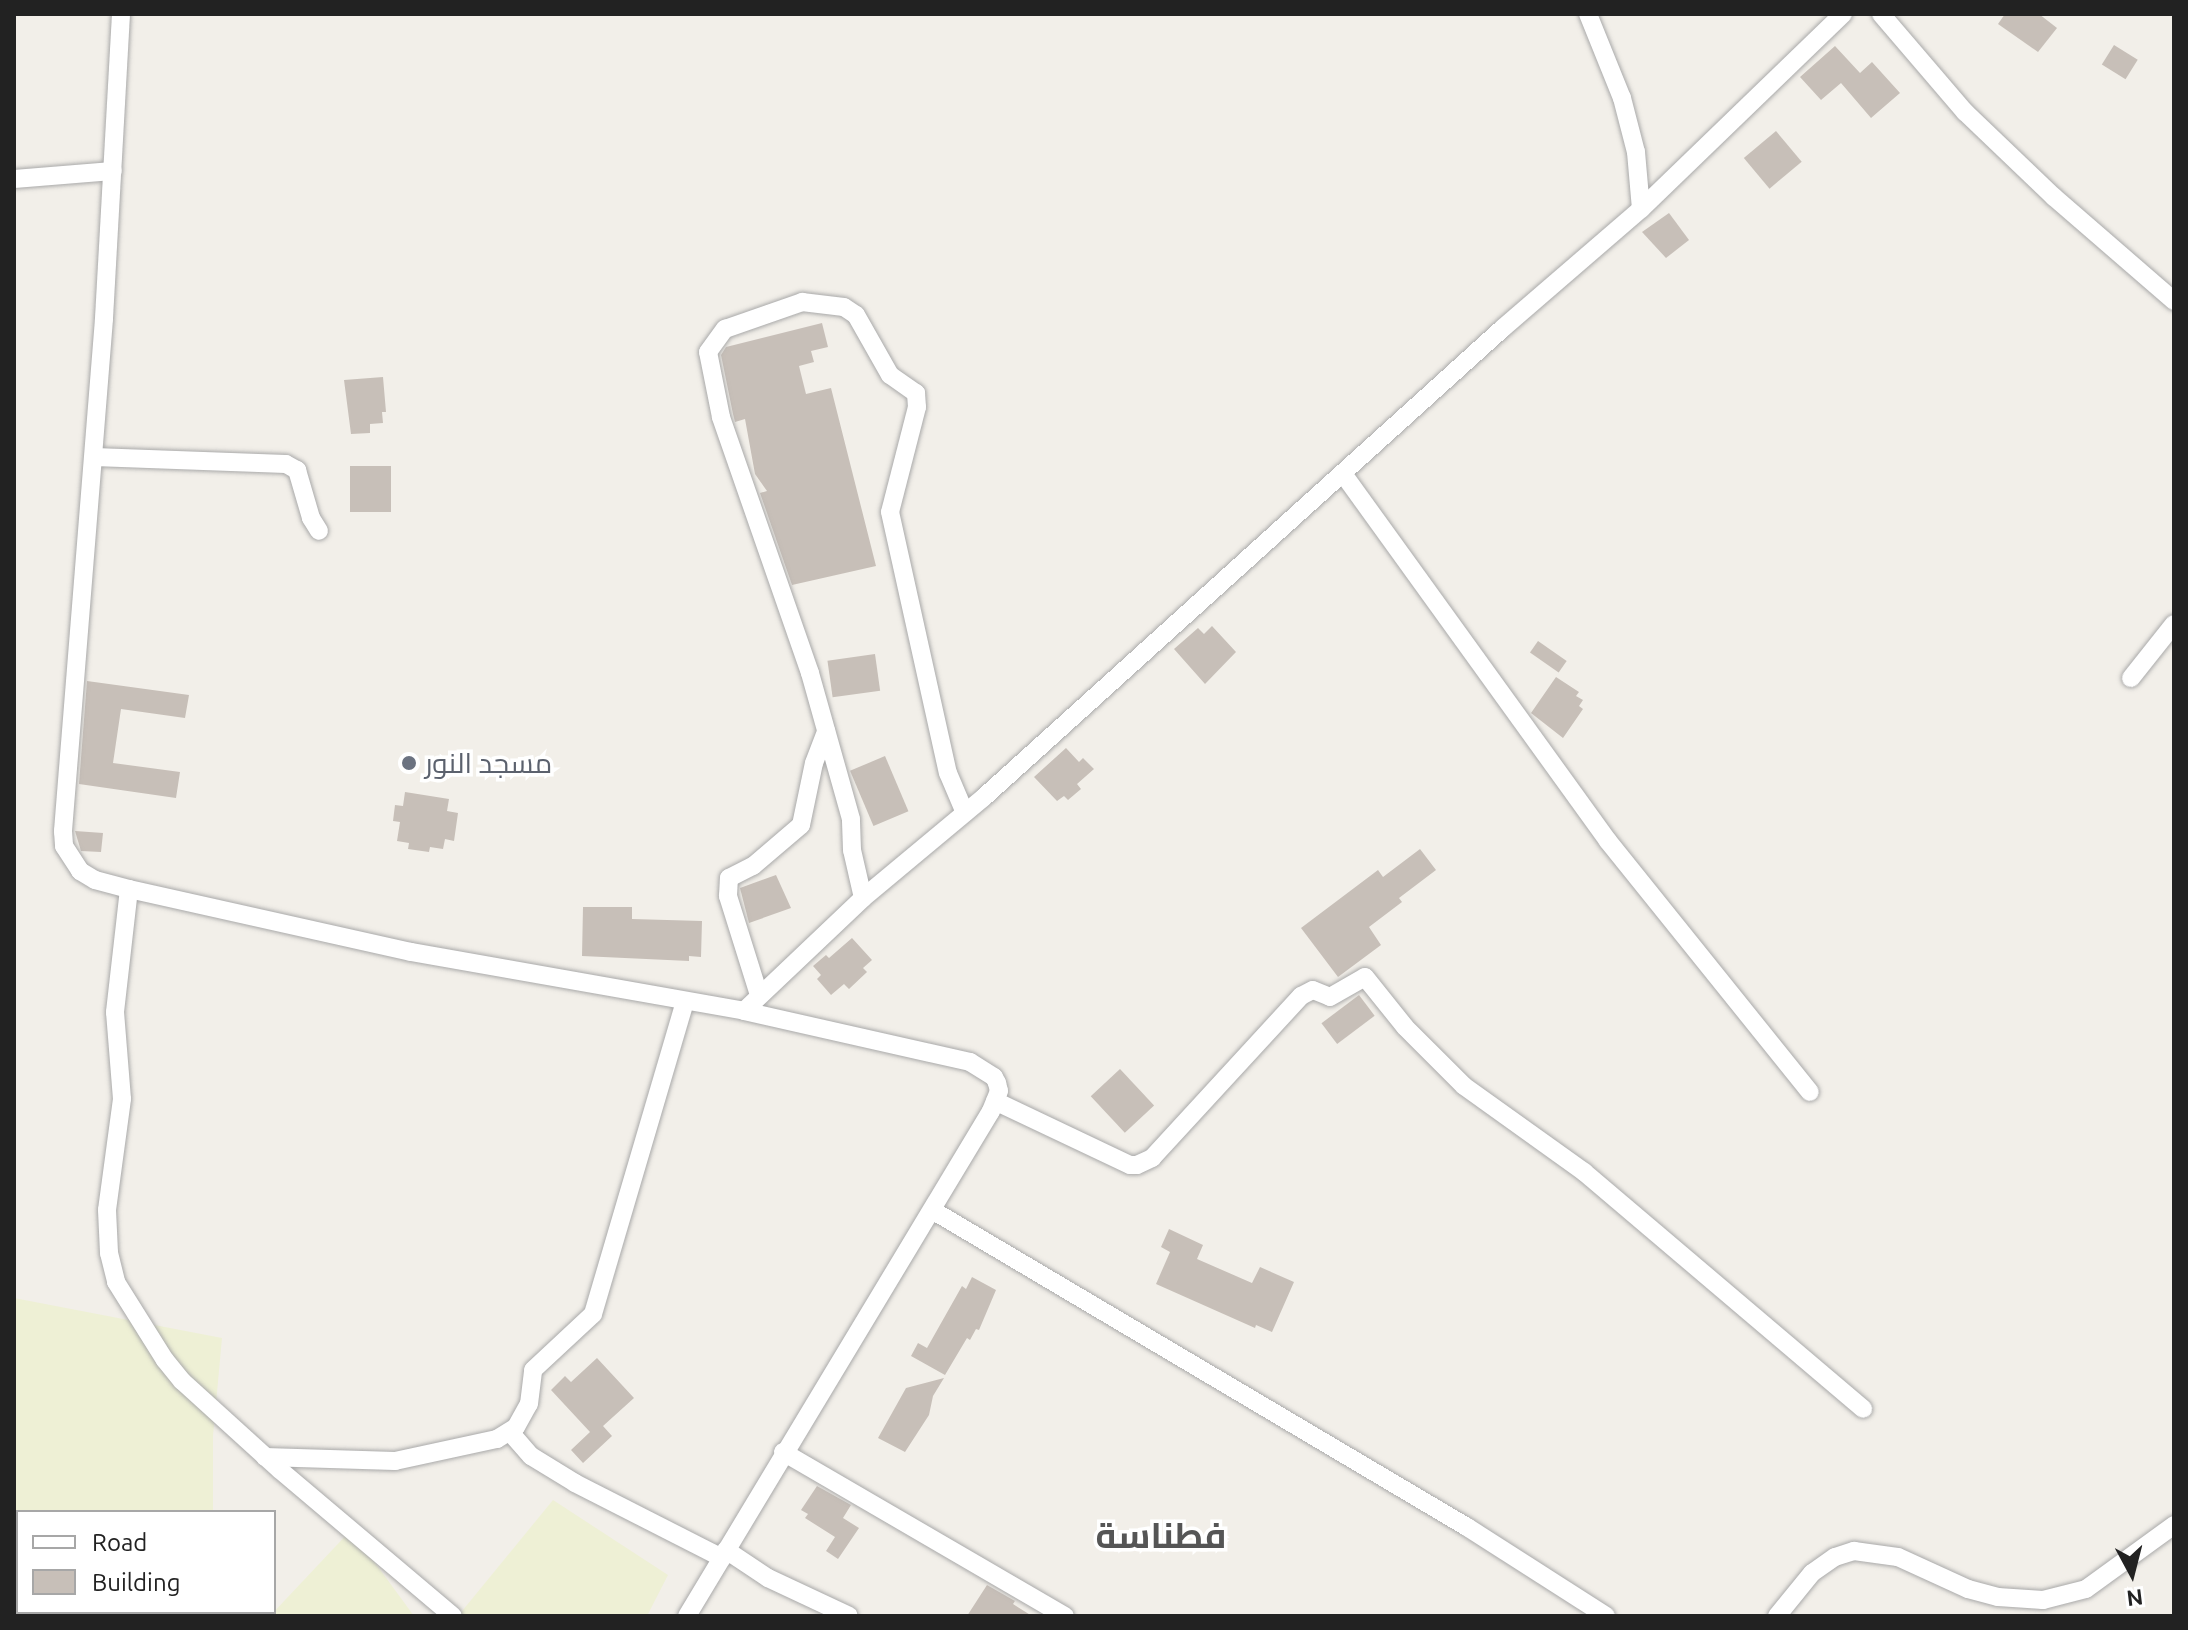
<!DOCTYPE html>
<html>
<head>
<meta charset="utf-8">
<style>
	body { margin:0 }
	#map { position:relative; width:2188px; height:1630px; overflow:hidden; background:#f2efe9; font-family:Ubuntu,Cairo,sans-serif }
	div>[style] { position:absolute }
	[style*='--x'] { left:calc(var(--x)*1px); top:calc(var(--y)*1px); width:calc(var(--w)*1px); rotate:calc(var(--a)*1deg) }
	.farmland>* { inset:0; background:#eef0d5 }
	.building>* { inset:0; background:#c7bfb8; transform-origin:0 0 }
	.roads { filter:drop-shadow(0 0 2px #a9a9a9) drop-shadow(0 0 2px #a9a9a9) }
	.street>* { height:18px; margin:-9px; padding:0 9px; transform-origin:9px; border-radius:9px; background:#fff }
	.dots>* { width:22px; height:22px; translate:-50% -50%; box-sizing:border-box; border:4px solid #fff; border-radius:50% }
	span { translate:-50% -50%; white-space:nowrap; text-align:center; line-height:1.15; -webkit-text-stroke:7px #fff; paint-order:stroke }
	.worship-label { font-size:28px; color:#5b616d }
	.left { translate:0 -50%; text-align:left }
	.district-label { font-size:36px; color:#555; font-weight:700 }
	.frame { position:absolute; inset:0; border:16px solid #222; pointer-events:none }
	.legend { position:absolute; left:16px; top:1510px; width:260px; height:104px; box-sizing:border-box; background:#fff; border:2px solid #a7a7a7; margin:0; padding:10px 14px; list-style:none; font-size:24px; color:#222 }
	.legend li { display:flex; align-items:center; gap:16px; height:40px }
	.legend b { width:40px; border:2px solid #a7a7a7 }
	.north { position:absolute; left:2092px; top:1534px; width:80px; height:80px; -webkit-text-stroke:6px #fff; paint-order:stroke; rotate:173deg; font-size:22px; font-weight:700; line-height:32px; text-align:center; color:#222 }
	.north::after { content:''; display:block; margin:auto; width:28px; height:36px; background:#222; clip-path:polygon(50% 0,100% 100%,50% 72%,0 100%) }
</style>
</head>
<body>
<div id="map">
	<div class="farmland">
		<i style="clip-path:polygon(14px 1298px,222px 1338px,213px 1436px,213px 1512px,18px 1512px,18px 1612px,213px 1612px,213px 1616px,14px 1616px)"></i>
		<i style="clip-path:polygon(553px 1500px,668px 1575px,647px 1616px,458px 1616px)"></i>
		<i style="clip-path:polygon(351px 1530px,414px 1616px,270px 1616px)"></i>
	</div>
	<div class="building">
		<i style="clip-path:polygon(2005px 14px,2039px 14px,2057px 28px,2038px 52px,1998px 24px)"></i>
		<i style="left:2114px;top:45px;width:28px;height:23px;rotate:32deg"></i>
		<i style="clip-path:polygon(1835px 46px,1860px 73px,1872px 62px,1900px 93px,1871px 118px,1841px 83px,1821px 100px,1800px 77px)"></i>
		<i style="left:1776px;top:131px;width:40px;height:42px;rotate:50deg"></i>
		<i style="clip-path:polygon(1669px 213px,1689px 240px,1666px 258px,1642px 232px)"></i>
		<i style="clip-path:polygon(822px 323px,828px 347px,811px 351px,814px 362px,799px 366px,806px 394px,831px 388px,876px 566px,792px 585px,760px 493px,767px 491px,755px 474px,745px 419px,735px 422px,733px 414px,721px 355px,726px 347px)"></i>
		<i style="clip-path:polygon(383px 377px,386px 412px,382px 412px,383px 423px,370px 424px,370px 433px,351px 434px,344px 380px)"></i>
		<i style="left:350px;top:466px;width:41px;height:46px"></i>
		<i style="clip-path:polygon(1212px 626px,1236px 652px,1205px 684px,1174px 649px,1198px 628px,1204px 634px)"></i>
		<i style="left:1538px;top:641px;width:35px;height:14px;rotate:35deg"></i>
		<i style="left:875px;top:654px;width:37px;height:48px;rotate:82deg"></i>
		<i style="clip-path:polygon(1556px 677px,1579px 692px,1576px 696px,1583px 700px,1579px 706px,1583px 709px,1563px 738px,1531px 713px)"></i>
		<i style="clip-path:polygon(87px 681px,189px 695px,185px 718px,121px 709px,113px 763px,180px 772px,176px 798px,79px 784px)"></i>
		<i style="clip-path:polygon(1066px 748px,1079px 762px,1083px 758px,1094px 769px,1077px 784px,1081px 789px,1068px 800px,1064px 796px,1057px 801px,1034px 777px)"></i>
		<i style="left:885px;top:756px;width:60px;height:38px;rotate:67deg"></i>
		<i style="clip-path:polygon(405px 792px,449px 799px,447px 811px,458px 813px,454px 841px,445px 839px,443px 849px,430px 847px,429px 852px,408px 849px,409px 843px,397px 841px,400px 822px,393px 821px,395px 805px,403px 806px)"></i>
		<i style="clip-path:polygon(75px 831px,103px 833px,101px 852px,81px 851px)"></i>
		<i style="clip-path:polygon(1420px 849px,1436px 870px,1399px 898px,1402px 902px,1369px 927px,1381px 945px,1338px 977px,1301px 928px,1378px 870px,1383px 877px)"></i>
		<i style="clip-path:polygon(776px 875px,791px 908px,749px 923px,740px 888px)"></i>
		<i style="clip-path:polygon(583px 907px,632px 907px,632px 919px,702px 921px,701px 957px,689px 956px,689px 961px,582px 956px)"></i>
		<i style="clip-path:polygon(852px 938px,872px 960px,863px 968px,867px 972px,849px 989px,844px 984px,831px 995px,817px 979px,821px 975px,813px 966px,826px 955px,829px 958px)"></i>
		<i style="left:1359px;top:995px;width:26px;height:47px;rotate:53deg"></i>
		<i style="left:1120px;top:1069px;width:50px;height:40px;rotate:47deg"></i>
		<i style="clip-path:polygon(1169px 1229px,1203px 1245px,1197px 1259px,1252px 1283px,1260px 1267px,1294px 1282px,1272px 1332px,1256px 1325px,1255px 1328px,1156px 1284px,1170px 1252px,1161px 1247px)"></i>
		<i style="clip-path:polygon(972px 1277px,996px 1290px,979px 1330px,976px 1329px,970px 1340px,967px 1338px,945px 1375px,911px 1356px,918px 1343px,927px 1348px,962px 1286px,966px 1289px)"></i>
		<i style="clip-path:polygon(597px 1358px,634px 1398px,603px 1426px,612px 1436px,583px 1463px,571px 1450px,590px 1432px,551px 1390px,565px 1376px,571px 1382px)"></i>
		<i style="clip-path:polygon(944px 1378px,933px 1396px,929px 1415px,905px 1452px,878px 1438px,906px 1388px)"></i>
		<i style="clip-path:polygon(817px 1486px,851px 1505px,843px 1518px,859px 1528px,838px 1559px,826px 1551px,835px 1537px,805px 1518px,808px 1514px,801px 1510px)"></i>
		<i style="clip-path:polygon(987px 1585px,1015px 1601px,1013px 1604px,1032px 1616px,967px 1616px)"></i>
	</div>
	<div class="roads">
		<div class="street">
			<i style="--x:121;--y:14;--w:305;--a:93.2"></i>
			<i style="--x:104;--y:319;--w:514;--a:94.58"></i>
			<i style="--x:63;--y:831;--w:15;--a:86"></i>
			<i style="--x:64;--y:846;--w:30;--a:57"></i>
			<i style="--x:80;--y:871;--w:17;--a:31"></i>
			<i style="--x:95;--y:880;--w:35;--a:15"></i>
			<i style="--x:129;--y:889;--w:289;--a:12.6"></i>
			<i style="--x:411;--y:952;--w:338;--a:10"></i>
			<i style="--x:744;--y:1011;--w:232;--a:12.7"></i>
			<i style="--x:970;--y:1062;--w:28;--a:32"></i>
			<i style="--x:994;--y:1077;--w:7;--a:63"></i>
			<i style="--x:997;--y:1083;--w:8;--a:76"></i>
			<i style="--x:999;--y:1091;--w:22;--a:112"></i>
			<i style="--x:991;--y:1111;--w:589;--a:121.05"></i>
			<i style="--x:1588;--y:14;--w:91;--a:68"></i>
			<i style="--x:1622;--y:98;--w:56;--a:75.5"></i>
			<i style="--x:1636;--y:152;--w:57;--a:85"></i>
			<i style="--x:1881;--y:14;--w:129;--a:49.4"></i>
			<i style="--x:1965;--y:112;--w:123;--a:43.7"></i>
			<i style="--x:2054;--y:197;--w:159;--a:40.9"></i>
			<i style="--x:14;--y:179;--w:99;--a:-4.6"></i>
			<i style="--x:94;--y:457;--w:192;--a:2.1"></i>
			<i style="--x:286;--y:464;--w:13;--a:29"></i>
			<i style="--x:297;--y:470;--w:50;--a:73.7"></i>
			<i style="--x:311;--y:518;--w:15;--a:58"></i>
			<i style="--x:1344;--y:475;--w:451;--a:54.2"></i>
			<i style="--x:1608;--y:841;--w:322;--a:51.2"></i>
			<i style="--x:2131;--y:678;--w:69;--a:-51.5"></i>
			<i style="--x:129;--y:889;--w:124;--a:96.5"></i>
			<i style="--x:115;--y:1012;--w:87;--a:85.4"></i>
			<i style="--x:122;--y:1099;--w:112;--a:97.7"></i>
			<i style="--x:107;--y:1210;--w:43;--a:87.3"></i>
			<i style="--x:109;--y:1253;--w:30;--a:76"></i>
			<i style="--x:116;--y:1282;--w:92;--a:57.9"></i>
			<i style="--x:165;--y:1360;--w:27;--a:51"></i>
			<i style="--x:182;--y:1381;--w:132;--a:42.2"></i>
			<i style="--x:280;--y:1470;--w:226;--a:40.2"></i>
			<i style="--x:863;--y:898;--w:49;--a:-102.9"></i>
			<i style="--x:852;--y:850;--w:31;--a:-92"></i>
			<i style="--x:851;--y:819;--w:152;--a:-105.7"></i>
			<i style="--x:810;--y:673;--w:271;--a:-109.2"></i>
			<i style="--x:721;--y:417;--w:66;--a:-101.3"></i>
			<i style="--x:708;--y:352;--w:29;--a:-54"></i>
			<i style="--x:725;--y:329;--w:82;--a:-19.3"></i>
			<i style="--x:802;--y:302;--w:42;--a:6.8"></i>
			<i style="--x:844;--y:307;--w:14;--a:34"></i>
			<i style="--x:856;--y:315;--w:69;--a:60.5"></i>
			<i style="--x:890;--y:375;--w:32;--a:35"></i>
			<i style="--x:916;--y:393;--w:14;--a:86"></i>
			<i style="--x:917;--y:407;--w:108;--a:104.4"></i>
			<i style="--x:890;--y:512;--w:267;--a:77.5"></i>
			<i style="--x:948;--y:773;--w:43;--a:67"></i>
			<i style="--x:759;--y:995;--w:104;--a:-107.4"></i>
			<i style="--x:728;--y:896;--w:18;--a:-87"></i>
			<i style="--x:729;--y:878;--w:27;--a:-27"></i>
			<i style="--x:753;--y:866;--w:63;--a:-40.5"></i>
			<i style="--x:801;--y:825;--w:63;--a:-78.2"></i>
			<i style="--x:814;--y:763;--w:34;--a:-69"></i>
			<i style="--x:744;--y:1011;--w:164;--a:-43.5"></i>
			<i style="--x:863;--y:898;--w:156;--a:-39.8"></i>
			<i style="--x:983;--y:798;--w:701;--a:-42.11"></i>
			<i style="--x:1503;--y:328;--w:182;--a:-40.8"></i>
			<i style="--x:1641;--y:209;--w:281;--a:-44"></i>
			<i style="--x:995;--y:1101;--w:149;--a:25.4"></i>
			<i style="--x:1130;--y:1165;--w:7;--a:0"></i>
			<i style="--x:1137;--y:1165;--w:17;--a:-25"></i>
			<i style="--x:1152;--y:1158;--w:220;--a:-47.4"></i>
			<i style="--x:1301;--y:996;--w:13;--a:-27"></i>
			<i style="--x:1313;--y:990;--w:18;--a:22"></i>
			<i style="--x:1330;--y:997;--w:40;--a:-29.7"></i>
			<i style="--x:1365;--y:977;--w:64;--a:51.3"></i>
			<i style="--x:1405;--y:1027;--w:83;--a:45"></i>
			<i style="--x:1464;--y:1086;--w:148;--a:35.6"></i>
			<i style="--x:1584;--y:1172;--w:366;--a:40.3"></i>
			<i style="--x:932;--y:1210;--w:622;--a:30.65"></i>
			<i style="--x:1467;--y:1527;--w:165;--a:32.6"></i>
			<i style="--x:510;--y:1432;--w:32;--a:49"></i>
			<i style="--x:531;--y:1456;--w:52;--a:31.5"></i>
			<i style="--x:575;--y:1483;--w:165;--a:27"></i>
			<i style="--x:783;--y:1452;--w:326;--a:30.2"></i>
			<i style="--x:265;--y:1457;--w:130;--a:1.8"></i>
			<i style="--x:395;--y:1461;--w:104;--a:-12.2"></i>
			<i style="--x:497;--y:1439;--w:22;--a:-32"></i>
			<i style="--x:516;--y:1427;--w:26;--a:-61"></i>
			<i style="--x:529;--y:1404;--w:34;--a:-83"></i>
			<i style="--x:533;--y:1370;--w:82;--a:-43"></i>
			<i style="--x:593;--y:1314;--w:325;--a:-73.6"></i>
			<i style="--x:726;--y:1550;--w:50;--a:33.7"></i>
			<i style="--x:768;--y:1578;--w:89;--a:25.1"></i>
			<i style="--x:1777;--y:1616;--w:55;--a:-50.9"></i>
			<i style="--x:1812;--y:1573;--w:28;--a:-35"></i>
			<i style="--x:1835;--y:1557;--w:20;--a:-18"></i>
			<i style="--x:1854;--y:1551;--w:44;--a:7.8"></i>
			<i style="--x:1898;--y:1557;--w:77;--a:24.6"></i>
			<i style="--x:1968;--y:1589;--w:31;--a:15"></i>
			<i style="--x:1998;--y:1597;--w:45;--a:3.8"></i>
			<i style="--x:2043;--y:1600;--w:44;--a:-14.3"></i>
			<i style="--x:2086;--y:1589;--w:109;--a:-36"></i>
		</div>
	</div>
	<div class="dots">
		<i style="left:409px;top:763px;background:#6b7280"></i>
	</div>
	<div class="worship-label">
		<span class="left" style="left:425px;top:763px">مسجد النور</span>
	</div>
	<div class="district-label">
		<span style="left:1161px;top:1535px">فطناسة</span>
	</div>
	<div class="frame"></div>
	<ul class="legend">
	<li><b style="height:10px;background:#fff"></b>Road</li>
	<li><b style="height:22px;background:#c7bfb8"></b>Building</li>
	</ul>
	<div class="north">N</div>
</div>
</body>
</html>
